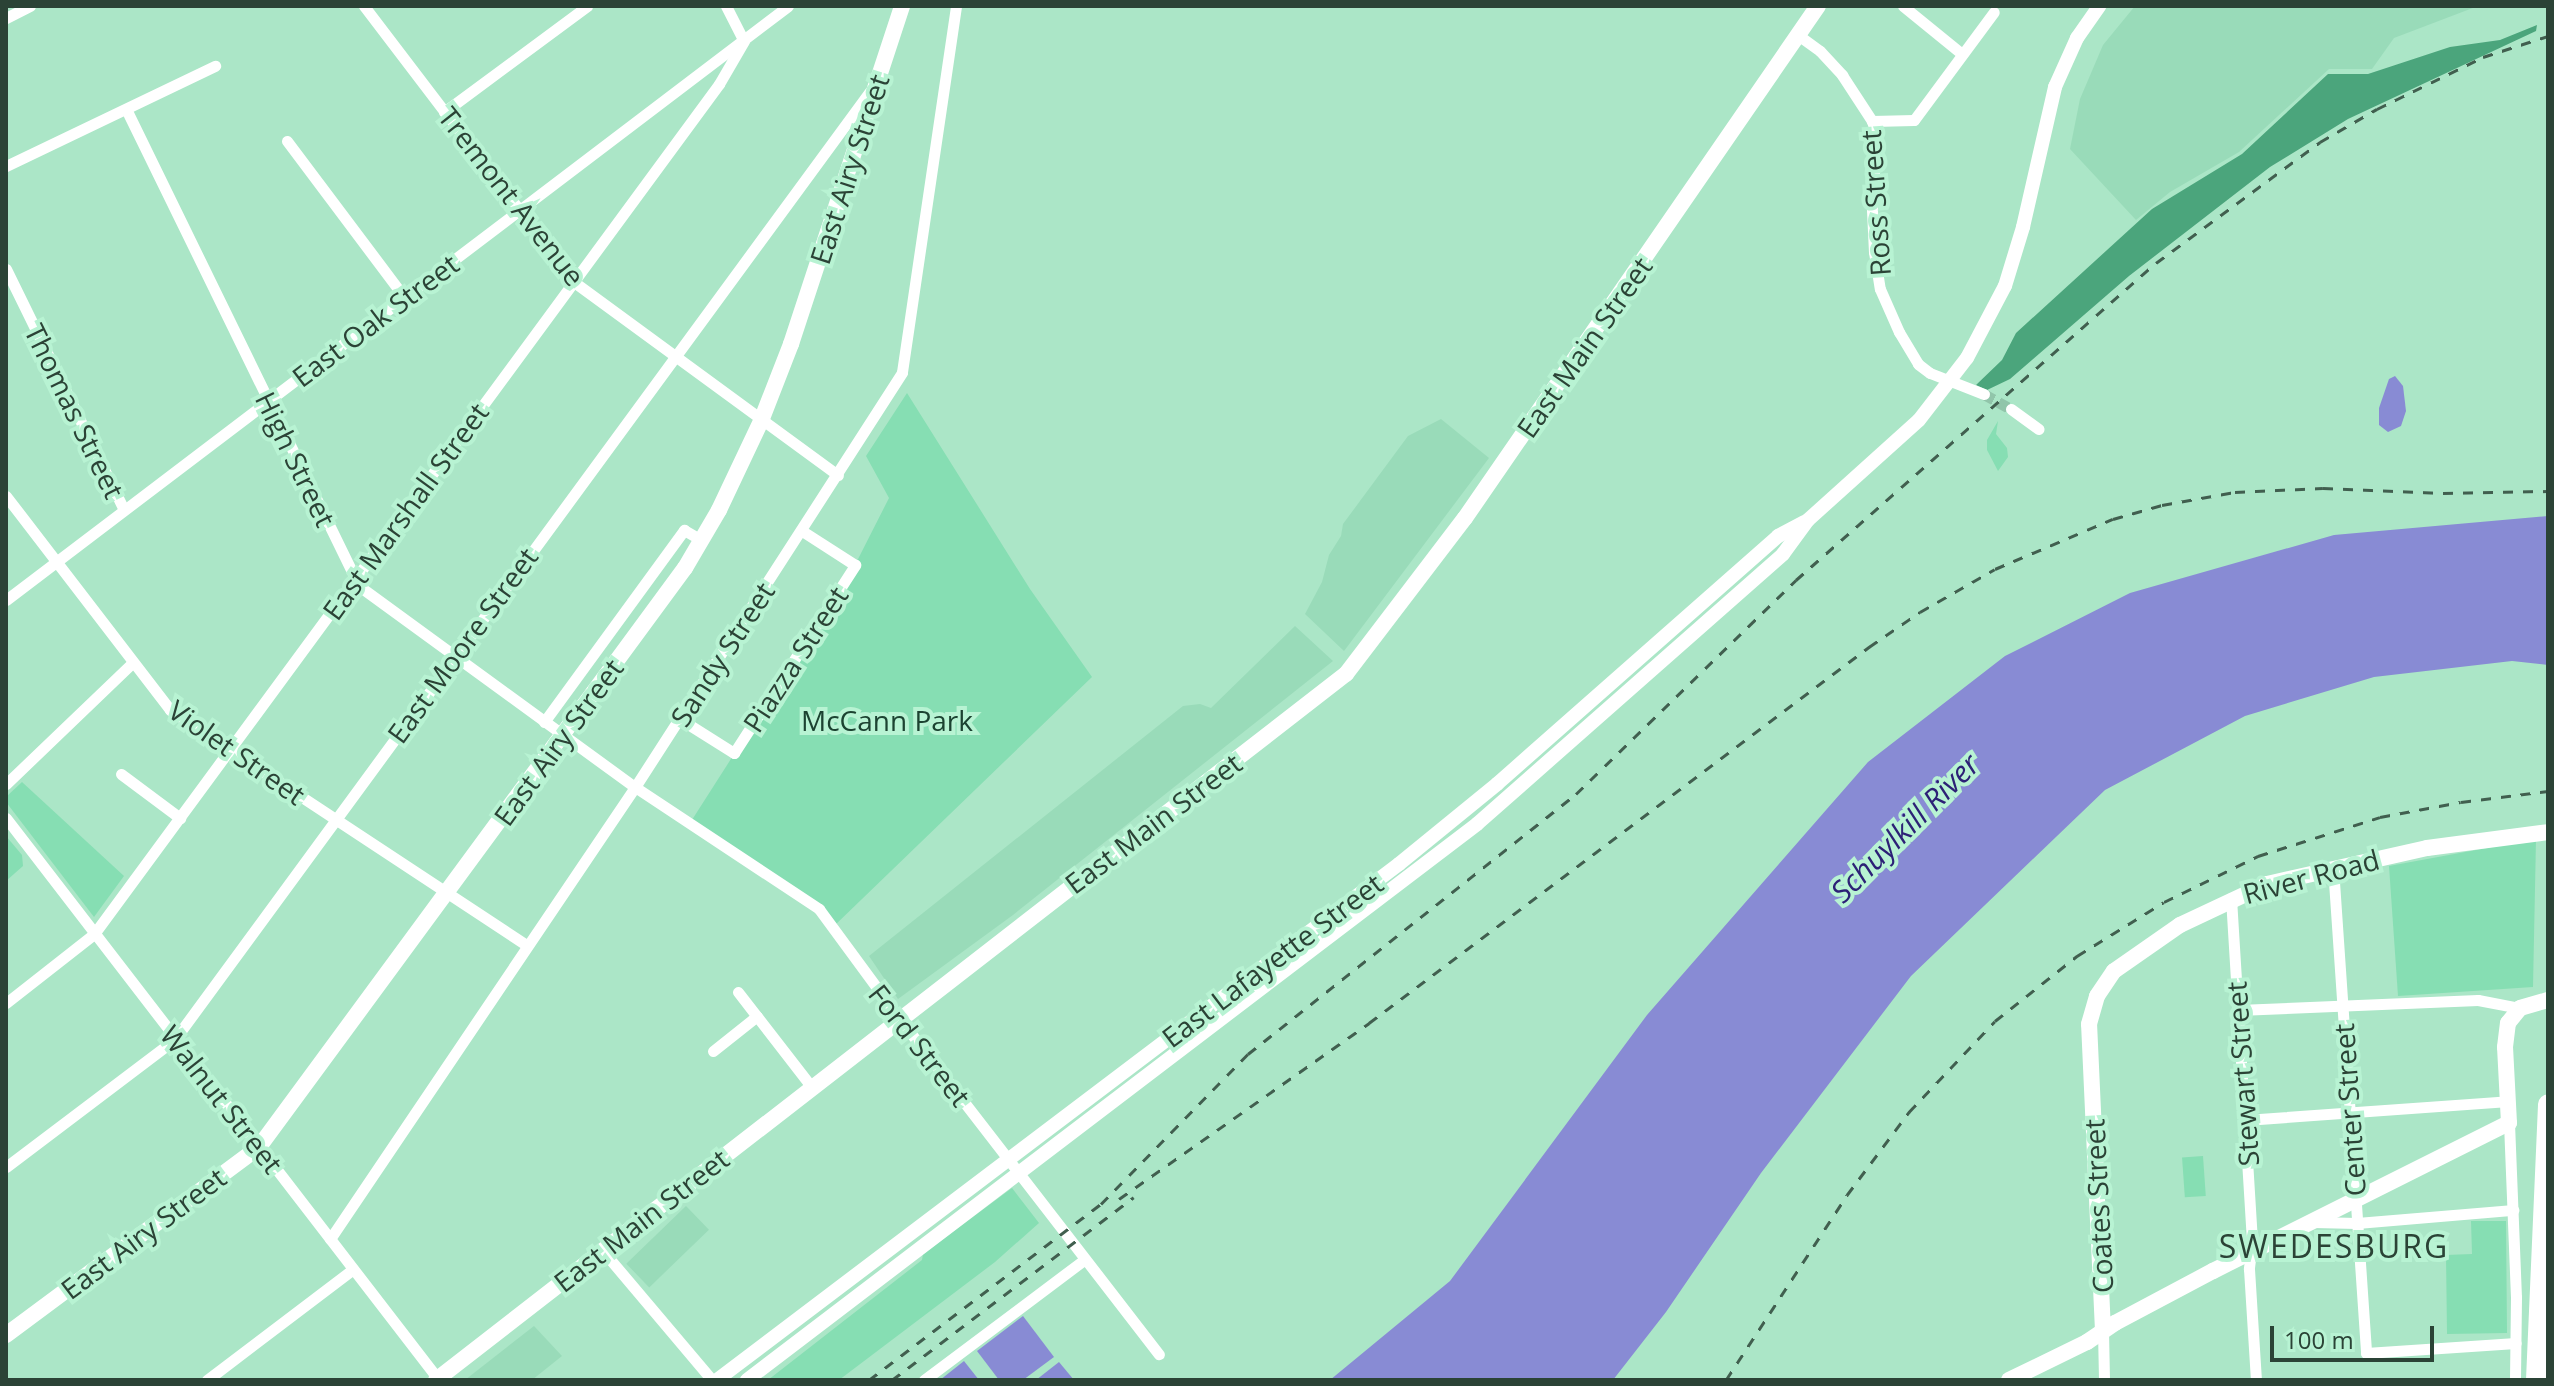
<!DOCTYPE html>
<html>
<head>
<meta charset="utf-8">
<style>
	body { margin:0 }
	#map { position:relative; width:2554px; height:1386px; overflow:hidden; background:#abe6c7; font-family:"Open Sans",sans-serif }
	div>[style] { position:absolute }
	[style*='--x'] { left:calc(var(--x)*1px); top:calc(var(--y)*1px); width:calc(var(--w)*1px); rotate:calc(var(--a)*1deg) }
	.built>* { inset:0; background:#99dbb9; transform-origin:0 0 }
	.green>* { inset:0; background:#86deb3; transform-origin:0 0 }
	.forest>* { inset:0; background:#4ba57c }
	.water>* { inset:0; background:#888bd4 }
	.minor-tunnel>* { height:11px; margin-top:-5.5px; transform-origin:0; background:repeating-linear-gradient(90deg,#91c5aa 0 11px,transparent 0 16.5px) }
	.minor>* { height:11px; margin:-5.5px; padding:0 5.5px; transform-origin:5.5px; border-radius:5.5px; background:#fff }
	.tertiary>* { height:14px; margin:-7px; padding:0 7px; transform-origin:7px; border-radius:7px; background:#fff }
	.secondary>* { height:16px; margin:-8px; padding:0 8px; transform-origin:8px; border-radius:8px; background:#fff }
	.primary>* { height:16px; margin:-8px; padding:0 8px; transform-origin:8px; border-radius:8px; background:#fff }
	.motorway>* { height:20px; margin:-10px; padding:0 10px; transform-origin:10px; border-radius:10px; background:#fff }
	.rail>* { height:3px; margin-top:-1.5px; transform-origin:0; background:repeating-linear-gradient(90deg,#415f4f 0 10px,transparent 0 20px) }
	span { translate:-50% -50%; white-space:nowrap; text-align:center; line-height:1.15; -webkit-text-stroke:8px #b8f3d3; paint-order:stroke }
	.street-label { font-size:28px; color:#2b4336 }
	.park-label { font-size:28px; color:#1c4331 }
	.water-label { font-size:30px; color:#2c2176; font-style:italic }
	.quarter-label { font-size:32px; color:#2b4336; letter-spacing:2px }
	.frame { position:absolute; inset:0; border:8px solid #2b4336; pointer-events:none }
	.scale { position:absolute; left:2270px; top:1326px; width:164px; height:36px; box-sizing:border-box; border:4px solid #2b4336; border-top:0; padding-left:10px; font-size:24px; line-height:28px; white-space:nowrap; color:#2b4336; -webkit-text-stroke:6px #b8f3d3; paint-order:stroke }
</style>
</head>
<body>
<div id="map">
	<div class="built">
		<i style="clip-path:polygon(2135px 6px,2478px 6px,2394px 38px,2372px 69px,2329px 69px,2239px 152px,2170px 192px,2136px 220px,2070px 149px,2080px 99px,2103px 45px)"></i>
		<i style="clip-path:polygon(1441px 419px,1489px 458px,1344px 651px,1305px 614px,1322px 582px,1329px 555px,1341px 536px,1343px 524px,1408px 436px)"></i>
		<i style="clip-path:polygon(1295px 626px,1333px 661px,1013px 915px,898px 999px,869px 956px,1183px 706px,1200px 704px,1211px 708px)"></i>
		<i style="left:686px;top:1206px;width:33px;height:83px;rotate:46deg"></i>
		<i style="clip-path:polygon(534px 1326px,562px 1356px,532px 1380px,465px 1380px)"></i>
	</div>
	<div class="green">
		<i style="clip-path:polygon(907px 393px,1030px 589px,1092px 677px,833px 927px,819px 909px,690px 823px,855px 565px,889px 498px,866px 456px)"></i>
		<i style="clip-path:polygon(1998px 421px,1996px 434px,2007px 448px,2008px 457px,1998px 471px,1987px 450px,1987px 440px)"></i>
		<i style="clip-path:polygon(22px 782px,124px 876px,94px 917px,6px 802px,6px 797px)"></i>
		<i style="clip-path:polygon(6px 836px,22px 855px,23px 866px,6px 881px)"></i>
		<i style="clip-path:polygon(2536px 839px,2533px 987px,2398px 996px,2389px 866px)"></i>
		<i style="left:2203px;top:1156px;width:40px;height:21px;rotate:86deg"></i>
		<i style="clip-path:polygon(1012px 1188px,1039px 1223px,995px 1262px,839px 1380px,768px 1380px,922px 1260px,923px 1254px)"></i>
		<i style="clip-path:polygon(2471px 1221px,2506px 1221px,2507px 1333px,2447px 1334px,2446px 1255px,2472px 1254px)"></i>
	</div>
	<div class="forest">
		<i style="clip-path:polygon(2537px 25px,2536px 31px,2348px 119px,2270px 167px,2129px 276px,2010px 379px,1987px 390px,1976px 385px,2002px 360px,2016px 333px,2152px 209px,2242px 154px,2328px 74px,2368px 74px,2450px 47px,2500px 40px)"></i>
	</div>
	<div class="water">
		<i style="clip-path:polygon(2395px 376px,2403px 386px,2406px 411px,2401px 426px,2388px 432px,2379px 425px,2379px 408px,2389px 379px)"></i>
		<i style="clip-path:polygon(2548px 516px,2548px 665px,2512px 661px,2374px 677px,2245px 716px,2105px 790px,1911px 976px,1761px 1173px,1666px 1312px,1613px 1380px,1330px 1380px,1450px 1281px,1647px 1015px,1868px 762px,2005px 656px,2130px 593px,2334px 535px)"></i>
		<i style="clip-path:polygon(1023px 1316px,1054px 1357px,1023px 1380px,999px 1380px,977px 1351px)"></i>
		<i style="clip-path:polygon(964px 1361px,979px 1380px,940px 1380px)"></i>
		<i style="clip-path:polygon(1059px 1362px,1074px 1380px,1036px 1380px)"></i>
	</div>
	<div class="minor-tunnel">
		<i style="--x:1984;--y:394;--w:31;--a:29"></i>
	</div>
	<div class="minor">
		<i style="--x:364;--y:6;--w:347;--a:52.7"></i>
		<i style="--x:574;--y:282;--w:327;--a:36.2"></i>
		<i style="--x:726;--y:6;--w:39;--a:63"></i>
		<i style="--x:1903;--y:6;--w:76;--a:39.1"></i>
		<i style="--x:6;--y:18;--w:27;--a:-27"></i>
		<i style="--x:1798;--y:35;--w:27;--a:36"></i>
		<i style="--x:1820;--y:51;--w:33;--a:47"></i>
		<i style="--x:1842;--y:75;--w:55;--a:56.9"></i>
		<i style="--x:1872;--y:121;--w:14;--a:73"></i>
		<i style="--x:1876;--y:134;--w:76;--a:93"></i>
		<i style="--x:1872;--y:210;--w:42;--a:87.3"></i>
		<i style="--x:1874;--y:252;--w:37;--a:81"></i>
		<i style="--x:1880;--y:289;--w:47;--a:66.2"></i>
		<i style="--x:1899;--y:332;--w:37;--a:59"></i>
		<i style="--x:1918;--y:364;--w:15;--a:37"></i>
		<i style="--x:1930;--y:373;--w:58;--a:21.3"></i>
		<i style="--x:127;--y:111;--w:529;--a:63.97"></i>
		<i style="--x:359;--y:586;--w:341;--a:36.1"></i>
		<i style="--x:635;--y:787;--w:221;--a:33.5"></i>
		<i style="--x:819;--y:909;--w:135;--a:53.7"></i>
		<i style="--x:899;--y:1018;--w:425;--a:52.3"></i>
		<i style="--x:444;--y:112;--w:178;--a:-36.5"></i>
		<i style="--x:1872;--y:121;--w:42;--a:-1.4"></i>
		<i style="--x:1914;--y:120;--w:134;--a:-53.5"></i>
		<i style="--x:287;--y:141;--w:195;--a:53.1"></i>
		<i style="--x:6;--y:166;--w:232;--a:-25.6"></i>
		<i style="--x:6;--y:269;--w:268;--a:63.9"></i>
		<i style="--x:2011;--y:409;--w:34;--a:36"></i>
		<i style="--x:6;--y:496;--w:270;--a:52.5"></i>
		<i style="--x:170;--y:710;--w:427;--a:33.4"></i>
		<i style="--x:6;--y:600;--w:982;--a:-37.22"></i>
		<i style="--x:680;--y:719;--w:64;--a:32.2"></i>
		<i style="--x:734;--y:753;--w:224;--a:-57.2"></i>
		<i style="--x:855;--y:565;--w:63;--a:-147.3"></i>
		<i style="--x:544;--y:722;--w:238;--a:-53.9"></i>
		<i style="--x:684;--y:530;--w:20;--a:30"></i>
		<i style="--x:121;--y:774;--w:74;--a:36.7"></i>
		<i style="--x:6;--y:784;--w:175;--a:-43.8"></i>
		<i style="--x:6;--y:818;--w:708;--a:52.4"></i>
		<i style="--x:2333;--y:867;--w:487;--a:86.1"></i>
		<i style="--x:2366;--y:1353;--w:150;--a:-3.8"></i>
		<i style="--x:2231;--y:898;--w:346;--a:86.5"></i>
		<i style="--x:2252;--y:1243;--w:26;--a:97"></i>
		<i style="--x:2249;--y:1269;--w:111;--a:86.4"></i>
		<i style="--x:738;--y:992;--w:119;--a:52.2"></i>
		<i style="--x:6;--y:1003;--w:112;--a:-38.1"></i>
		<i style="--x:94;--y:934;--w:1055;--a:-53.67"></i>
		<i style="--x:719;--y:84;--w:50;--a:-59.8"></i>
		<i style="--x:2238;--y:1010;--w:240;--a:-2.4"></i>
		<i style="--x:2478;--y:1000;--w:43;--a:10.8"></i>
		<i style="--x:713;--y:1051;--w:56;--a:-38.5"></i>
		<i style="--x:2245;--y:1120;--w:264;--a:-4.1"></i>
		<i style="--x:2509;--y:1123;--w:174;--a:87.7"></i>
		<i style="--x:2516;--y:1297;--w:83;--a:90.7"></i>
		<i style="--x:6;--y:1167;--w:212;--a:-37.1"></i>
		<i style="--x:175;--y:1039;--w:1175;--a:-53.75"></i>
		<i style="--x:2314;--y:1222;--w:43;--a:1.3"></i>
		<i style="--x:2357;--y:1223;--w:157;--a:-4.8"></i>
		<i style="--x:330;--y:1239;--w:545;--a:-55.99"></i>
		<i style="--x:635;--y:787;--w:493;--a:-57.2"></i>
		<i style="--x:902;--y:372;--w:370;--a:-81.6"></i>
		<i style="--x:603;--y:1251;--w:169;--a:49.8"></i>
		<i style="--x:2103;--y:1331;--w:49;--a:88.8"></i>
		<i style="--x:207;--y:1380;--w:183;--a:-37.2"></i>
		<i style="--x:924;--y:1380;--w:201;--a:-36.9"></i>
	</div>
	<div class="tertiary">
		<i style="--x:717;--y:1380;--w:855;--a:-37.11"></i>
		<i style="--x:1399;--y:864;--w:127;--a:-39.2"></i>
		<i style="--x:1497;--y:784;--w:375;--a:-41.4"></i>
		<i style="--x:1778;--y:536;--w:30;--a:-28"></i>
		<i style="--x:747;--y:1380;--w:918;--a:-37.29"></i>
		<i style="--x:1477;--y:824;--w:408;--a:-41.4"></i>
		<i style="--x:1783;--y:554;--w:42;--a:-53.7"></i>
		<i style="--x:1808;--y:520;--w:149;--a:-42"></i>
		<i style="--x:1919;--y:420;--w:78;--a:-52.3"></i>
		<i style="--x:1967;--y:358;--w:81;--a:-62.2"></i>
		<i style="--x:2005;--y:286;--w:62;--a:-73"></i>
		<i style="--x:2023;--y:227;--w:144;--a:-77.1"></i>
		<i style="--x:2055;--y:87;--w:54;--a:-65.8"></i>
		<i style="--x:2077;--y:38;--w:39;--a:-55"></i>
	</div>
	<div class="secondary">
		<i style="--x:2103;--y:1331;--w:307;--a:-92.6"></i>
		<i style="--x:2089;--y:1024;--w:29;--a:-74"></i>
		<i style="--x:2097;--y:996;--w:30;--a:-56"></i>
		<i style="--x:2114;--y:971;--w:80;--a:-34.9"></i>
		<i style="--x:2180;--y:925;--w:96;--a:-25.2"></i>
		<i style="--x:2267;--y:884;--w:164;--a:-12.7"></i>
		<i style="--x:2427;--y:848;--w:122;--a:-7.5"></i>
		<i style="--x:6;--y:1335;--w:315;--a:-36.6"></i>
		<i style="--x:259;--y:1147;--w:719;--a:-53.66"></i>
		<i style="--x:685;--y:568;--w:67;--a:-59.6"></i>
		<i style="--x:719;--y:510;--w:98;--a:-64.7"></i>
		<i style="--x:761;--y:421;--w:83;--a:-68.7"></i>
		<i style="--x:791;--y:344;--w:356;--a:-71.8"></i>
		<i style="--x:2009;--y:1380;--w:87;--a:-26"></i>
		<i style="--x:2087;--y:1342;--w:34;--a:-34"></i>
		<i style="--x:2115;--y:1323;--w:111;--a:-28"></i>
		<i style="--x:2213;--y:1271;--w:331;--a:-26.6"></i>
		<i style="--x:2509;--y:1123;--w:76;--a:-93"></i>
		<i style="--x:2505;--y:1047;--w:24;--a:-83"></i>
		<i style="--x:2508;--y:1023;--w:19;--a:-51"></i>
		<i style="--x:2520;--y:1008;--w:29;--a:-16"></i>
	</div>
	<div class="primary">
		<i style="--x:436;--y:1380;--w:1152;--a:-37.81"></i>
		<i style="--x:1346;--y:674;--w:196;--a:-52.7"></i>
		<i style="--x:1465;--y:518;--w:622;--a:-55.42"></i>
	</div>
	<div class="motorway">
		<i style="--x:2536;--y:1380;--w:276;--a:-87.5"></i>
	</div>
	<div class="rail">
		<i style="--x:1119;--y:1199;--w:306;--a:-35.1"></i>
		<i style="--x:1369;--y:1023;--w:626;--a:-36.94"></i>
		<i style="--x:1869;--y:647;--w:62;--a:-34.5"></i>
		<i style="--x:1920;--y:612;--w:86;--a:-29.8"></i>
		<i style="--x:1995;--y:569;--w:128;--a:-23"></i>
		<i style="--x:2113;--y:519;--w:51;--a:-15.9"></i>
		<i style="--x:2162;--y:505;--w:74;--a:-10.1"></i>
		<i style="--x:2235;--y:492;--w:88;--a:-2.6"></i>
		<i style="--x:2323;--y:488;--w:120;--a:2.4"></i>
		<i style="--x:2443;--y:493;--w:105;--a:-1.1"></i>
		<i style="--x:869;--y:1380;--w:291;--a:-37.2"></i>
		<i style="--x:1101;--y:1204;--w:210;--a:-45.6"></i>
		<i style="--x:1248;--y:1054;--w:419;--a:-38.4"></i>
		<i style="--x:1576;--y:794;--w:307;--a:-44.2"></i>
		<i style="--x:1796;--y:580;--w:480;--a:-41.4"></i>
		<i style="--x:2156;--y:263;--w:204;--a:-36.4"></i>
		<i style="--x:2320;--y:142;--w:66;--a:-30.1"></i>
		<i style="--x:2377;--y:109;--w:118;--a:-26.1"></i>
		<i style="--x:2483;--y:57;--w:68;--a:-17.9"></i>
		<i style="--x:892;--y:1380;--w:303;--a:-37.1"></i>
		<i style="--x:1726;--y:1380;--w:221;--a:-56.8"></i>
		<i style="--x:1847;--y:1195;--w:104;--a:-53.2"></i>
		<i style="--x:1909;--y:1112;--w:125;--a:-46.6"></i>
		<i style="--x:1995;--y:1021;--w:105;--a:-38.4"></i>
		<i style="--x:2077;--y:956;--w:102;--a:-31.8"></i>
		<i style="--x:2164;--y:902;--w:105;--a:-26.1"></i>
		<i style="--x:2258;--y:856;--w:128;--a:-17.7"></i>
		<i style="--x:2380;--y:817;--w:82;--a:-10.5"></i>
		<i style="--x:2461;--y:802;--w:88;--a:-7.2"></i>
	</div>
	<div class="street-label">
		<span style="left:849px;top:169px;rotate:-72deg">East Airy Street</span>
		<span style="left:512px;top:196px;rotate:52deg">Tremont Avenue</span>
		<span style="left:1875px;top:203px;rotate:-94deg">Ross Street</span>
		<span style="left:375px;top:320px;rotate:-37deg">East Oak Street</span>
		<span style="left:1584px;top:347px;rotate:-55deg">East Main Street</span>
		<span style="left:75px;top:411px;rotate:64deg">Thomas Street</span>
		<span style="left:296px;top:459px;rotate:64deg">High Street</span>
		<span style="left:405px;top:511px;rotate:-54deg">East Marshall Street</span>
		<span style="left:462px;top:645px;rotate:-54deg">East Moore Street</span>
		<span style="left:722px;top:654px;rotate:-57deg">Sandy Street</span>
		<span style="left:795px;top:659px;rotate:-57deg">Piazza Street</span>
		<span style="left:558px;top:742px;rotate:-54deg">East Airy Street</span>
		<span style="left:237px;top:752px;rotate:35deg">Violet Street</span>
		<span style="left:1153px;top:823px;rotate:-37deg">East Main Street</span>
		<span style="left:2311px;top:876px;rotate:-15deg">River Road</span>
		<span style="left:1272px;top:960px;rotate:-37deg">East Lafayette Street</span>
		<span style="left:920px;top:1045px;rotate:52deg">Ford Street</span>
		<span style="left:2242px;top:1074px;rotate:-94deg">Stewart Street</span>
		<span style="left:222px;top:1099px;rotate:52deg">Walnut Street</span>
		<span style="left:2349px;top:1110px;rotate:-94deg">Center Street</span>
		<span style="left:2098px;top:1206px;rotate:-93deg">Coates Street</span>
		<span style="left:641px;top:1220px;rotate:-38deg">East Main Street</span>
		<span style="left:143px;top:1233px;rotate:-37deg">East Airy Street</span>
	</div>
	<div class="park-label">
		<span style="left:887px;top:720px">McCann Park</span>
	</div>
	<div class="water-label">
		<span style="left:1905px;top:828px;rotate:-45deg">Schuylkill River</span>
	</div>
	<div class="quarter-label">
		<span style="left:2334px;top:1246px">SWEDESBURG</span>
	</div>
	<div class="frame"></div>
	<div class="scale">100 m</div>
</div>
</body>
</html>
